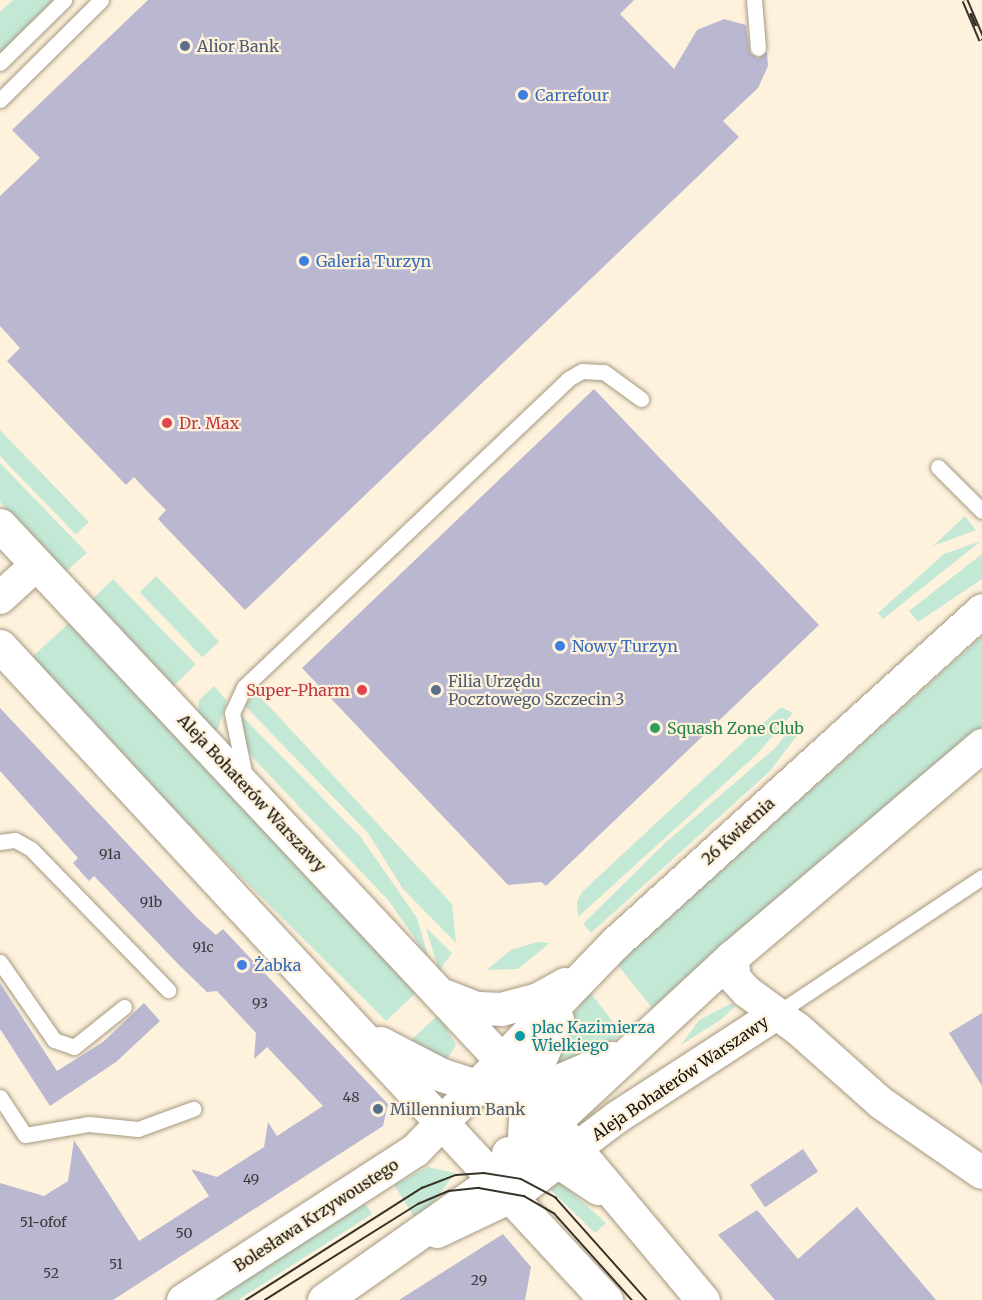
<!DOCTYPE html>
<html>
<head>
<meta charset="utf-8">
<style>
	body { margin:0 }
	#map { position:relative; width:982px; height:1300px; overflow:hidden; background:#fef2dd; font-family:Merriweather,serif }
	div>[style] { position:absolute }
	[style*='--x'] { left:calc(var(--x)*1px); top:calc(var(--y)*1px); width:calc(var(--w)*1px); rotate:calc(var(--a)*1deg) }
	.green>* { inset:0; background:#c3e8d6; transform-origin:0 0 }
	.building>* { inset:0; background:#bab7d1; transform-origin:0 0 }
	.roads { filter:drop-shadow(0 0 2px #a69880) drop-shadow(0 0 2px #a69880) }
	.service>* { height:15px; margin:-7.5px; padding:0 7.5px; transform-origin:7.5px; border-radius:7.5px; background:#fff }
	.minor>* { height:32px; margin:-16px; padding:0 16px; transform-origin:16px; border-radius:16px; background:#fff }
	.tertiary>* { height:33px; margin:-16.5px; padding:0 16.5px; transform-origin:16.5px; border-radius:16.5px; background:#fff }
	.tram>* { height:1.5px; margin:-0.75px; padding:0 0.75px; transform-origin:0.75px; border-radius:0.75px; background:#373127 }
	.rail>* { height:7px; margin-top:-3.5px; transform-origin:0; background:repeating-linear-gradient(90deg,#fef2dd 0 14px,#373127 0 28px); box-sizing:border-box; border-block:2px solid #373127 }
	.dots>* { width:16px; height:16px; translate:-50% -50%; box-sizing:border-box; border:3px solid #fef2dd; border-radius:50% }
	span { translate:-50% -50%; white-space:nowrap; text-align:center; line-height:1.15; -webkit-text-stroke:4.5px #fef2dd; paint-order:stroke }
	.number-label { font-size:14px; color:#3e3939 }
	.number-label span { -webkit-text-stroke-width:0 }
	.service-label { font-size:16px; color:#4e5e75 }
	.left { translate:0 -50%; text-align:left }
	.shop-label { font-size:16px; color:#366cbe }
	.health-label { font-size:16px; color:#be3a42 }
	.right { translate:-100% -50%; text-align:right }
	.leisure-label { font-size:16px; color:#27864d }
	.street-label { font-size:16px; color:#140f06 }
	.culture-label { font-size:16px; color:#0d838f }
</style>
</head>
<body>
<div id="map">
	<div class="green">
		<i style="clip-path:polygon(13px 0,57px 0,0 56px,0 12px)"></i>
		<i style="left:0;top:430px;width:128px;height:18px;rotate:46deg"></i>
		<i style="clip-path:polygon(0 463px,87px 553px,63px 574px,0 502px)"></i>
		<i style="clip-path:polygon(965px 516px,976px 530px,933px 546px)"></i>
		<i style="clip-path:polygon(981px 541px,883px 619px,878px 613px,944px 554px)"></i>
		<i style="clip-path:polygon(982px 554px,982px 579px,918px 622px,909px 611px)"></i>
		<i style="left:156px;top:576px;width:91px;height:23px;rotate:46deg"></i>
		<i style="left:113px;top:579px;width:119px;height:33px;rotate:46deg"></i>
		<i style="clip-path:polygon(70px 622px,418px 991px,386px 1021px,181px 817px,31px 658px)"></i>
		<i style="clip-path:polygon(982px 636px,982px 727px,865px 823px,653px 1009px,617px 964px)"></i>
		<i style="clip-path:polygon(214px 686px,227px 701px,218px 729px,213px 733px,198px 717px,199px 700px)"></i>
		<i style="clip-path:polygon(255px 691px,452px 904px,456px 943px,403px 889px,368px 833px,245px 706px)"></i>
		<i style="clip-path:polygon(781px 707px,793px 713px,757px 754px,578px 917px,577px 902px,582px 892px)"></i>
		<i style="clip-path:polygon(242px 716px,360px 836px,417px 918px,429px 959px,389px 901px,254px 759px,243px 741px)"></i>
		<i style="clip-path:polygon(798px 719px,805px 725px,770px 771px,591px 933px,583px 924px,665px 843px,775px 748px)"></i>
		<i style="clip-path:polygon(426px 928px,452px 953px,439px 971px)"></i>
		<i style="clip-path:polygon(537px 942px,550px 943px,518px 969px,487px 970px,511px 950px)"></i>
		<i style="clip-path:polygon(589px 991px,623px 1035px,557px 1066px,548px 1055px)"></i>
		<i style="clip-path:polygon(732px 1003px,735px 1006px,722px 1019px,681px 1045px,699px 1020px)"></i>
		<i style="clip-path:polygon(439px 1014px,456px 1045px,443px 1066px,408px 1043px)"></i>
		<i style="clip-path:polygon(428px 1167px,455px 1173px,418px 1223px,394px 1185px)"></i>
		<i style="clip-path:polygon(559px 1181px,606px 1223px,595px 1233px,549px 1188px)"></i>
		<i style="clip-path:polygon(365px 1203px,372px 1214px,238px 1300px,213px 1300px)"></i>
	</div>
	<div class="building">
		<i style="clip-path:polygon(148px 0,634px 0,620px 14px,674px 69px,697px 30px,724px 19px,746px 25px,750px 53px,758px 58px,767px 52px,768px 66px,758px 88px,723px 121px,739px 137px,245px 610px,158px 519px,166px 510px,148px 492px,134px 477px,126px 485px,7px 361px,20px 348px,0 326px,0 196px,40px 158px,12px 130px)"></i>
		<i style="clip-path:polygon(594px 389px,819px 625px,546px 886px,541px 882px,508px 885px,302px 668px)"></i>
		<i style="clip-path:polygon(0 708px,197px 918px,216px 935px,223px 929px,388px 1104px,383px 1126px,113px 1300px,0 1300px,0 1183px,44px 1196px,68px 1181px,74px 1140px,139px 1241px,209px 1196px,191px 1169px,217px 1177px,264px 1147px,268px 1122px,277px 1136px,323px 1106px,267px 1047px,254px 1059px,256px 1033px,217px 991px,207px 992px,180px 966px,94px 876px,89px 881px,73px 863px,78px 858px,0 771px)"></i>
		<i style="clip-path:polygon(0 983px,57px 1071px,103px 1042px,144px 1003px,160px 1021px,116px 1062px,50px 1106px,0 1029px)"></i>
		<i style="clip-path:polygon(982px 1013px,982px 1086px,949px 1033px)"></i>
		<i style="left:803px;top:1149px;width:27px;height:64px;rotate:56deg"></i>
		<i style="clip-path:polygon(857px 1207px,936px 1300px,775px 1300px,718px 1235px,757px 1210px,798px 1259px)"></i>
		<i style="clip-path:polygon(503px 1234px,531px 1267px,525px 1300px,399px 1300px)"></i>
	</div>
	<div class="roads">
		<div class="service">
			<i style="--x:754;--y:0;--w:48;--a:85.2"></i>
			<i style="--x:0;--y:63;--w:90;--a:-44.5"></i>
			<i style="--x:0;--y:100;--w:142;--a:-44.7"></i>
			<i style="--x:938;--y:467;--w:62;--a:45"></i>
			<i style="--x:244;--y:772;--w:60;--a:-101.5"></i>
			<i style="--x:232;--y:713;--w:29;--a:-65"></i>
			<i style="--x:244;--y:687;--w:447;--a:-43.5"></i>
			<i style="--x:568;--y:379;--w:16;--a:-30"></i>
			<i style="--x:582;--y:371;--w:22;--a:3"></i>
			<i style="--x:604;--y:372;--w:46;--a:36.1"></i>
			<i style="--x:0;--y:842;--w:15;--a:-8"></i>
			<i style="--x:15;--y:840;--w:18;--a:29"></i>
			<i style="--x:31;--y:849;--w:197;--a:45.8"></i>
			<i style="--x:0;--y:962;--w:95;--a:55.3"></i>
			<i style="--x:54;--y:1040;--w:21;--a:19"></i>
			<i style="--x:74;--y:1047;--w:64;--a:-38.7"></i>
			<i style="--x:776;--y:1014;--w:247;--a:-33.6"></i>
			<i style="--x:0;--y:1097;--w:45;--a:56.7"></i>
			<i style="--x:25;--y:1135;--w:65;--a:-9.8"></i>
			<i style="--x:89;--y:1124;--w:49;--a:5.8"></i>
			<i style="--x:138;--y:1129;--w:59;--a:-20"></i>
		</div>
		<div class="minor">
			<i style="--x:0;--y:598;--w:50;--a:-42.6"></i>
			<i style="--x:732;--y:957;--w:22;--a:82"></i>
			<i style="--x:735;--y:979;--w:16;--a:47"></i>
			<i style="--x:746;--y:991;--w:64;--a:36.2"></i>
			<i style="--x:798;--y:1029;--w:111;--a:41.7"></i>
			<i style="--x:881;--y:1103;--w:123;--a:34.7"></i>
			<i style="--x:437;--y:1232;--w:84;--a:-25.3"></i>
			<i style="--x:513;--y:1196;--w:129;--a:-37.1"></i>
			<i style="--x:616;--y:1118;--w:191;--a:-33"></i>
		</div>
		<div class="tertiary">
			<i style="--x:0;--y:525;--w:736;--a:46.87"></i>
			<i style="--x:503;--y:1062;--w:311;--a:50"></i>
			<i style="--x:0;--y:646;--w:892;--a:47.18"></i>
			<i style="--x:445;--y:996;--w:33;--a:21"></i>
			<i style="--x:476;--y:1008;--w:25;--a:2"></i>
			<i style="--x:501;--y:1009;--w:38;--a:-15"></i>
			<i style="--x:538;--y:999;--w:31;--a:-29"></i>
			<i style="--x:380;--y:1043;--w:70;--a:27.3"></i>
			<i style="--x:442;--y:1075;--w:49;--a:17.7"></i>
			<i style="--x:489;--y:1090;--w:67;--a:-6.8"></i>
			<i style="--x:556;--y:1082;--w:61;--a:-23.2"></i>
			<i style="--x:508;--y:1153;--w:52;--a:10"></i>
			<i style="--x:559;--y:1162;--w:47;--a:33.7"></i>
			<i style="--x:522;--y:1167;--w:78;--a:-86.3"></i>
			<i style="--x:527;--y:1089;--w:76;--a:-66.8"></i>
			<i style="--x:183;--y:1300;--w:276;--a:-32.9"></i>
			<i style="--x:415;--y:1150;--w:289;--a:-46"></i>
			<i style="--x:616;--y:942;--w:494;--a:-42.2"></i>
			<i style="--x:324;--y:1300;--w:194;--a:-35.2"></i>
			<i style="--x:483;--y:1188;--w:340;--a:-42.9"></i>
			<i style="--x:732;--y:957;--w:328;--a:-40.3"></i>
		</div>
	</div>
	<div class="tram">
		<i style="--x:246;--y:1300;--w:209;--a:-32.5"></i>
		<i style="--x:422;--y:1188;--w:36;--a:-21"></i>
		<i style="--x:456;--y:1175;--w:28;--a:-4"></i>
		<i style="--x:484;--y:1173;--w:37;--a:9"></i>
		<i style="--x:521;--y:1179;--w:40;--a:28"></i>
		<i style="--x:556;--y:1198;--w:137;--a:48.3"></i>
		<i style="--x:265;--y:1300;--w:181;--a:-32.1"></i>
		<i style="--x:418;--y:1204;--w:34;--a:-23"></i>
		<i style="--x:449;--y:1191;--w:30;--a:-6"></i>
		<i style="--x:479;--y:1188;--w:46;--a:10.1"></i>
		<i style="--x:524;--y:1196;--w:34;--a:30"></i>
		<i style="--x:554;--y:1213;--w:117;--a:48.1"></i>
	</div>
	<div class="rail">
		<i style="--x:965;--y:0;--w:43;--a:67"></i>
	</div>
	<div class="dots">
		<i style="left:185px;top:46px;background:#5c6f8a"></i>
		<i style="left:523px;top:95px;background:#3f7fe0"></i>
		<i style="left:304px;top:261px;background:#3f7fe0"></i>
		<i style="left:167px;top:423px;background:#e0444e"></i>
		<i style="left:560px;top:646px;background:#3f7fe0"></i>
		<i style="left:362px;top:690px;background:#e0444e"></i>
		<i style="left:436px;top:690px;background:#5c6f8a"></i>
		<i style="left:655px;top:728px;background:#2e9e5b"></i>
		<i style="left:242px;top:965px;background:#3f7fe0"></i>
		<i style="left:520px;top:1036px;background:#0f9aa8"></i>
		<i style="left:378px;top:1109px;background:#5c6f8a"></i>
	</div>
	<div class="number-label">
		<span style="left:110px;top:854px">91a</span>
		<span style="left:151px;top:902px">91b</span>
		<span style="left:203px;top:947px">91c</span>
		<span style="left:260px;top:1003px">93</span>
		<span style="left:351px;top:1097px">48</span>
		<span style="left:251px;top:1179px">49</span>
		<span style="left:43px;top:1222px">51-ofof</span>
		<span style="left:184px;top:1233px">50</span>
		<span style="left:116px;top:1264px">51</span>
		<span style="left:51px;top:1273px">52</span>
		<span style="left:479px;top:1280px">29</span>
	</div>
	<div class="service-label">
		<span class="left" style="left:197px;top:46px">Alior Bank</span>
		<span class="left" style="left:448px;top:690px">Filia Urzędu<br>Pocztowego Szczecin 3</span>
		<span class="left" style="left:390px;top:1109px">Millennium Bank</span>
	</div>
	<div class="shop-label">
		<span class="left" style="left:535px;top:95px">Carrefour</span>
		<span class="left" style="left:316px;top:261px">Galeria Turzyn</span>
		<span class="left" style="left:572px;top:646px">Nowy Turzyn</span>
		<span class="left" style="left:254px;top:965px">Żabka</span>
	</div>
	<div class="health-label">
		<span class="left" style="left:179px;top:423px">Dr. Max</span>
		<span class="right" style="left:350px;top:690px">Super-Pharm</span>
	</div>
	<div class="leisure-label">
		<span class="left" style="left:667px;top:728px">Squash Zone Club</span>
	</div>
	<div class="street-label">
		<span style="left:252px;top:793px;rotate:47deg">Aleja Bohaterów Warszawy</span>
		<span style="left:738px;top:831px;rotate:-42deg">26 Kwietnia</span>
		<span style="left:680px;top:1078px;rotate:-34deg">Aleja Bohaterów Warszawy</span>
		<span style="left:316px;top:1215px;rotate:-33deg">Bolesława Krzywoustego</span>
	</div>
	<div class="culture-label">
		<span class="left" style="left:532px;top:1036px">plac Kazimierza<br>Wielkiego</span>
	</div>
</div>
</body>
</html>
